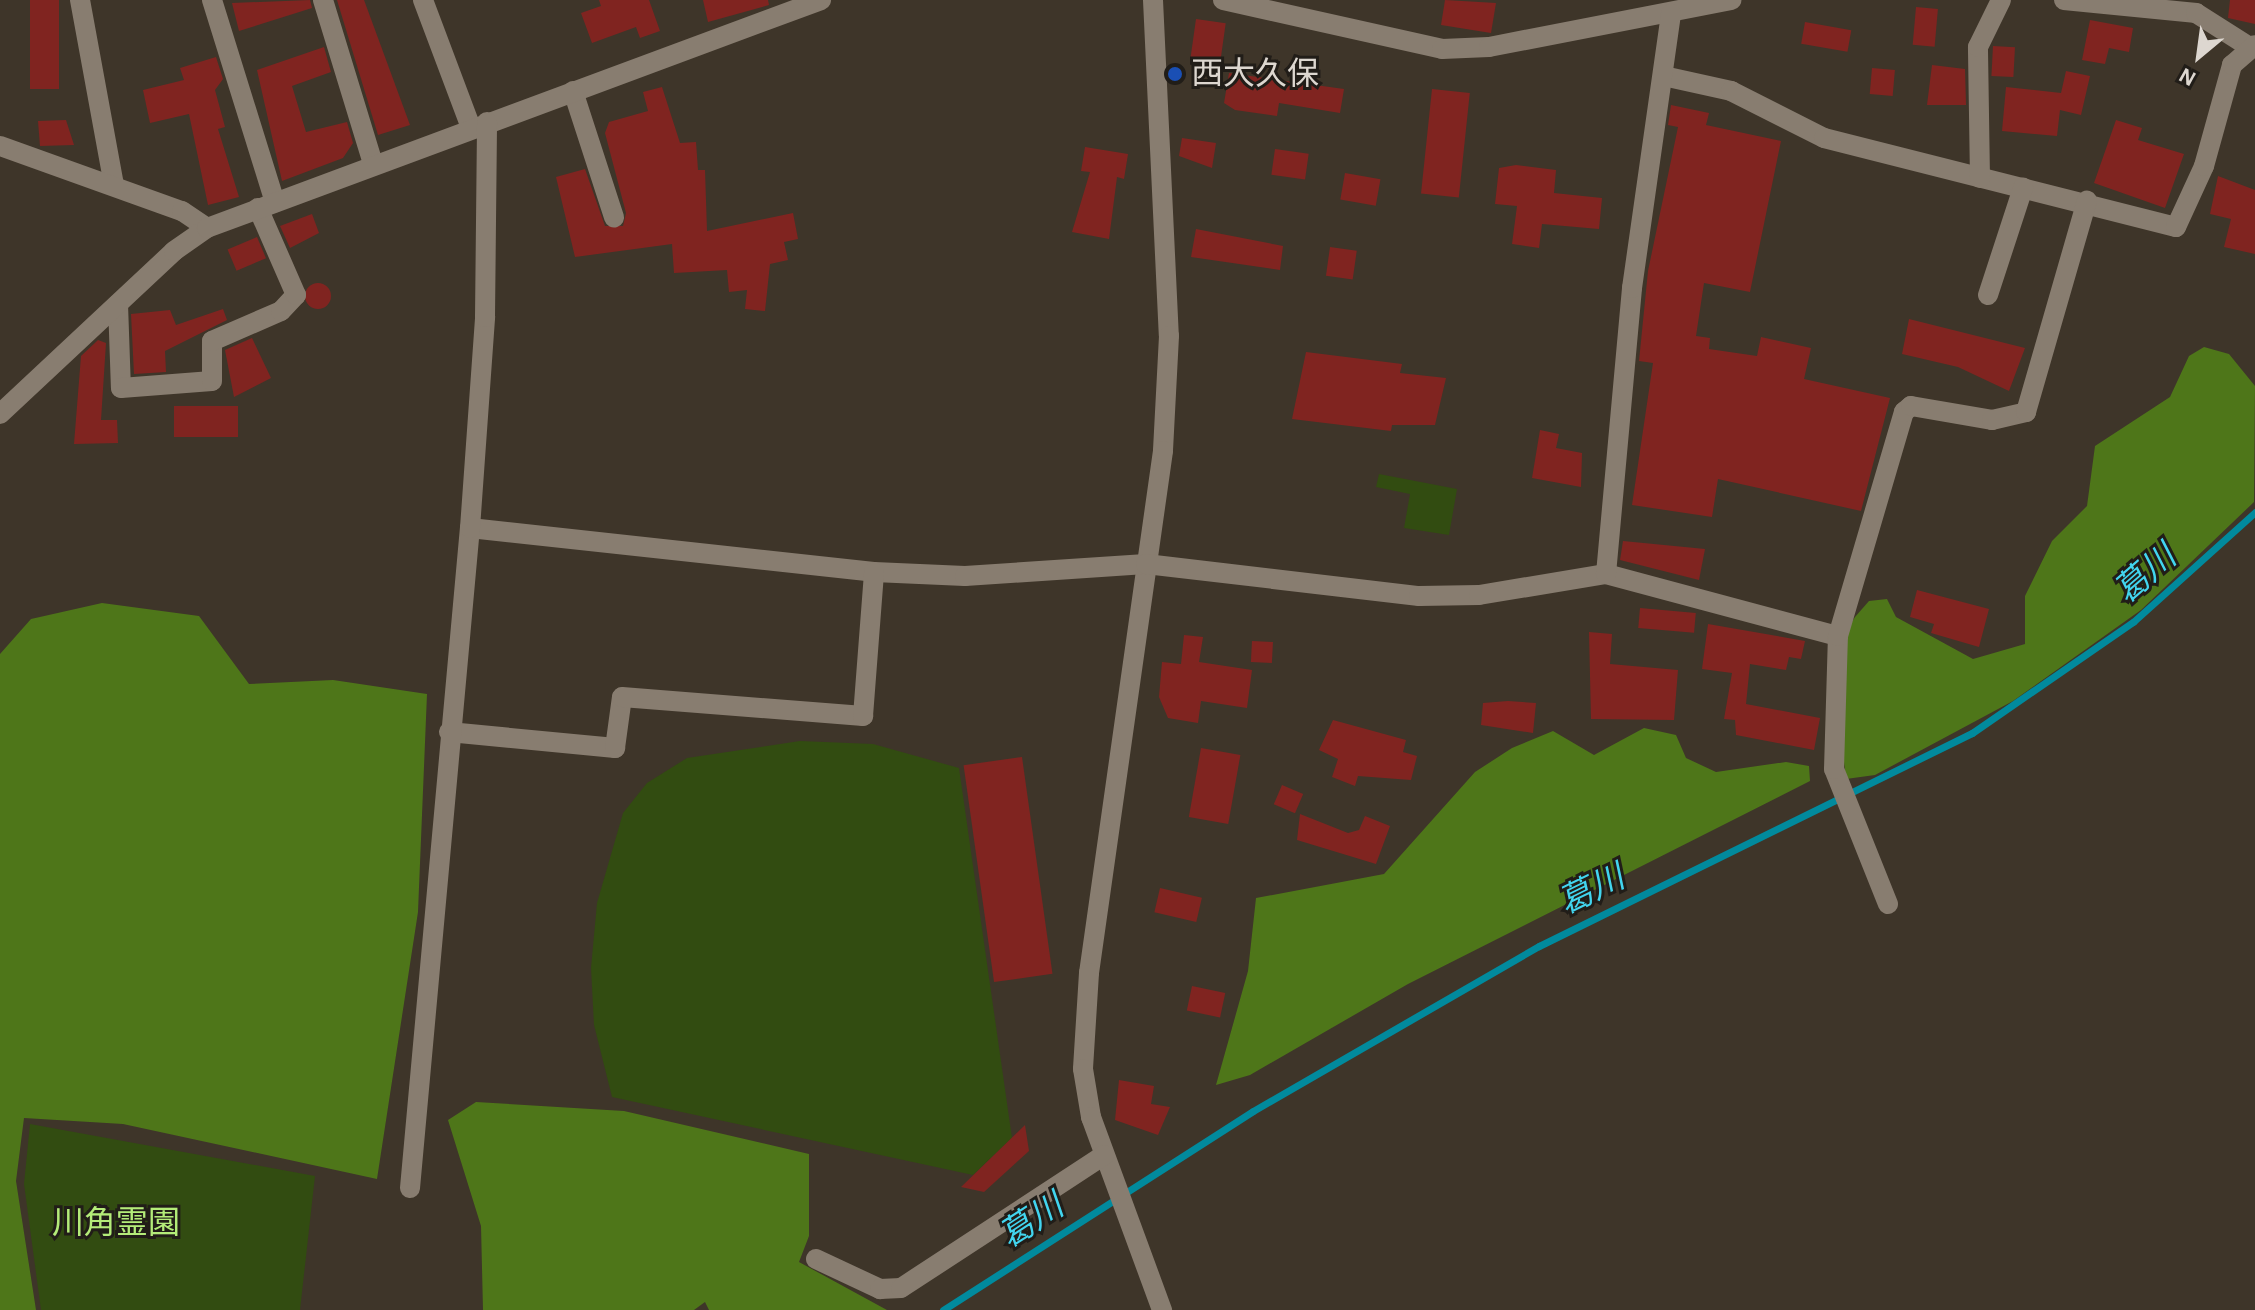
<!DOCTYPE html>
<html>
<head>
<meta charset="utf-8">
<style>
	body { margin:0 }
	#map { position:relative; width:2255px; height:1310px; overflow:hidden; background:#3e3529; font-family:"Alegreya Sans","Noto Sans JP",sans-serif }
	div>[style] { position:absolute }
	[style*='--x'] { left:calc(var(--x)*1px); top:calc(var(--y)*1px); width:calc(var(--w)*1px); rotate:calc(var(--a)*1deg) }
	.green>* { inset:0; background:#324c11 }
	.forest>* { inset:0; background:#4e7619 }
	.stream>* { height:7px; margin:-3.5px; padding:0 3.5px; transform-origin:3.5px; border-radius:3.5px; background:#018a9d }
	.building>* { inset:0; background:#802420; transform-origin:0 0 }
	.round { border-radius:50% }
	.minor>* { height:20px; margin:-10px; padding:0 10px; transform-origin:10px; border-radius:10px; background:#887d70 }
	.dots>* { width:22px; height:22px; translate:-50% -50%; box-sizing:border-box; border:4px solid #211d18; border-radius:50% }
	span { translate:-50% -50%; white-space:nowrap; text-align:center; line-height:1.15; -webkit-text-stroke:6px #211d18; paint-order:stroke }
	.poi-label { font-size:32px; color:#ddd7d0 }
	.left { translate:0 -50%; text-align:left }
	.park-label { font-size:32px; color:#b4ec79 }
	.water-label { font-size:34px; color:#42d5ef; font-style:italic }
	.north { position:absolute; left:2159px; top:16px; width:80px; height:80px; -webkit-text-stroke:6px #211d18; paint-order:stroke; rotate:209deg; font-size:22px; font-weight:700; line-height:32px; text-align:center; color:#ddd7d0 }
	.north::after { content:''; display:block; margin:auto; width:28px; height:36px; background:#ddd7d0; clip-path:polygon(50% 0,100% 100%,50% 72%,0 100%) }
</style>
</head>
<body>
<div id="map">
	<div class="green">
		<i style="clip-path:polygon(1379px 474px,1457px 489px,1449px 535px,1404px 528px,1410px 494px,1376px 487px)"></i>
		<i style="clip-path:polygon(800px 741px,873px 744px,959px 768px,1012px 1138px,973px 1175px,612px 1097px,594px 1025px,591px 968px,597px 903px,623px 813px,647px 783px,687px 758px)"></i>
		<i style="clip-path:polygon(30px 1124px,315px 1176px,300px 1310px,41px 1310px,24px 1184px)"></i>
	</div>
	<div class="forest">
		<i style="clip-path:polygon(2204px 347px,2229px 354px,2255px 386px,2254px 502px,2141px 610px,2013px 701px,1875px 775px,1846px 779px,1839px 720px,1847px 630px,1855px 617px,1869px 601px,1887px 599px,1896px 617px,1973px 659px,2025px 644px,2025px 596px,2052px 541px,2087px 506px,2095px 446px,2170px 397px,2189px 356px)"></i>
		<i style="clip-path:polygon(102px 603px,199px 616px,249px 684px,333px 680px,427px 694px,418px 912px,377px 1179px,123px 1124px,24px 1118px,16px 1181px,36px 1310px,0 1310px,0 654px,31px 619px)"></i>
		<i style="clip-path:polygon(1644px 728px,1676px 735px,1686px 758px,1716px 772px,1786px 762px,1809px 766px,1810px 781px,1408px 984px,1250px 1075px,1216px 1085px,1248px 971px,1256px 898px,1384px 874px,1475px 772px,1512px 748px,1553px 731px,1594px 755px)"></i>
		<i style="clip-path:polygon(476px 1102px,624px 1111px,809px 1154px,809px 1236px,799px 1262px,887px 1310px,709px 1310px,705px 1302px,694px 1310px,483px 1310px,481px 1226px,448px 1120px)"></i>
	</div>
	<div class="stream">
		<i style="--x:943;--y:1310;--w:368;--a:-32.7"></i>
		<i style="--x:1253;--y:1111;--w:330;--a:-30"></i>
		<i style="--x:1539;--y:946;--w:483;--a:-26.2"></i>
		<i style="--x:1972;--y:733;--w:196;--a:-34.6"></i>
		<i style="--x:2133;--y:622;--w:164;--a:-42"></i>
	</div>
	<div class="building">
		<i style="left:30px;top:0;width:29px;height:89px"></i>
		<i style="clip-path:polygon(310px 0,312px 8px,239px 31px,232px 3px)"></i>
		<i style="clip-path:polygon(337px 0,364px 0,410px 125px,378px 135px)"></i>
		<i style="clip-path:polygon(599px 0,649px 0,660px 31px,640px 38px,636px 27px,592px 43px,581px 13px,601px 6px)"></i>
		<i style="clip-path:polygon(703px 0,768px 0,769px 5px,708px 22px)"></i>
		<i style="clip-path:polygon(1445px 0,1496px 3px,1491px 33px,1441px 25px)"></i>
		<i style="clip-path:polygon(2230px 0,2255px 0,2255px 24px,2228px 18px)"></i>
		<i style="left:1916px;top:7px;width:22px;height:38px;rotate:5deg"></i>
		<i style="left:1196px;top:19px;width:30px;height:41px;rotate:8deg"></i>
		<i style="clip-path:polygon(2090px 20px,2133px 28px,2129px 52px,2109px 48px,2105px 64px,2082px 60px)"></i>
		<i style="left:1805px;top:22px;width:47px;height:22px;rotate:10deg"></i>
		<i style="left:1993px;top:46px;width:22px;height:30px;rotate:3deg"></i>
		<i style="clip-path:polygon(324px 47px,331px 72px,292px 86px,306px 132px,347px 122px,353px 143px,343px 158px,282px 181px,257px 70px)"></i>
		<i style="clip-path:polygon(216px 57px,223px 79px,215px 90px,225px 127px,218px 129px,239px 197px,208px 205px,189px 114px,150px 123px,143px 90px,184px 80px,180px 68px)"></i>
		<i style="clip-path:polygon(1932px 65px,1965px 69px,1966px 105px,1927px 105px)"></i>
		<i style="left:1872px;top:68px;width:23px;height:26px;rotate:5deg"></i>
		<i style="clip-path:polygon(2066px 71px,2090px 76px,2081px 115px,2060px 110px,2057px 136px,2002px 131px,2006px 87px,2061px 93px)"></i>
		<i style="clip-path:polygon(1229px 73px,1344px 89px,1340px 113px,1279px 103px,1277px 116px,1235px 110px,1224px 103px)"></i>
		<i style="clip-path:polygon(662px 87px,680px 143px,696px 142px,698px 170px,705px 170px,707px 231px,793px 213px,798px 239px,784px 242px,788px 260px,770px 264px,765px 311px,745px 309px,747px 290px,729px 292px,727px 270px,674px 273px,672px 244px,575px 257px,556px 177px,585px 169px,605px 226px,623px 226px,626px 213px,605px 133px,609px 122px,648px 111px,643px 92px)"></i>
		<i style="left:1432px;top:89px;width:38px;height:105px;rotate:6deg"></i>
		<i style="clip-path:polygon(1671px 105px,1709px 113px,1706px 125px,1781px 141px,1750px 292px,1704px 283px,1696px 336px,1710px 338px,1709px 349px,1757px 356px,1761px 337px,1811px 348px,1804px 379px,1890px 398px,1861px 511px,1718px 479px,1712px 517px,1632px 505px,1653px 363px,1639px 361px,1648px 271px,1678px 127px,1668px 125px)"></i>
		<i style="clip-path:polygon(66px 120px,74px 145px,40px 146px,38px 121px)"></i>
		<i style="clip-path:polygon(2116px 120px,2142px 128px,2138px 140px,2184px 154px,2165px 208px,2094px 183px)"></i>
		<i style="clip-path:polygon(1182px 138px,1216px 143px,1212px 168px,1179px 156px)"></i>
		<i style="clip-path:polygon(1085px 147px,1128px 154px,1124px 179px,1117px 177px,1109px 239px,1072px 232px,1090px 172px,1081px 171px)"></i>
		<i style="left:1275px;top:149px;width:34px;height:26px;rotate:8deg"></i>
		<i style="clip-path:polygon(1516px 165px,1556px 170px,1554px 193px,1602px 198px,1599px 229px,1542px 224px,1539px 248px,1512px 244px,1517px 206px,1495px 204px,1499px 168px)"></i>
		<i style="left:1345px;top:173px;width:36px;height:27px;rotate:10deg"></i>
		<i style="clip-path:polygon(2218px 176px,2255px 190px,2255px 254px,2224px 247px,2231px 219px,2210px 214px)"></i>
		<i style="clip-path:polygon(312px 214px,319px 233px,290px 248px,280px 226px)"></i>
		<i style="clip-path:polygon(1196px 229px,1283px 246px,1280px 270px,1191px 257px)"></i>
		<i style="left:257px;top:237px;width:23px;height:32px;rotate:67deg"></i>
		<i style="left:1330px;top:247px;width:27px;height:29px;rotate:8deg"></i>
		<i class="round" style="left:305px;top:283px;width:26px;height:26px"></i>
		<i style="clip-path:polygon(223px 309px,227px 320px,165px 351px,166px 372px,134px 374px,131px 314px,170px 310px,176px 325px)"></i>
		<i style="clip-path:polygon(1909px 319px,2025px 348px,2009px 391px,1958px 367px,1902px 354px)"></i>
		<i style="clip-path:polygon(252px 338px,271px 378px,234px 397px,225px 350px)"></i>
		<i style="clip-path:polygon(98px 340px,106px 343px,101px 420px,117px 420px,118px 443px,74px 444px,81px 356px)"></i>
		<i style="clip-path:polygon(1306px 352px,1402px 364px,1400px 373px,1446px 378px,1435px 425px,1392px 425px,1391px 431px,1292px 419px)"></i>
		<i style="left:174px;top:406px;width:64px;height:31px"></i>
		<i style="clip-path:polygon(1540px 430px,1559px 434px,1556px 448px,1582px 453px,1581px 487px,1532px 478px)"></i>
		<i style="clip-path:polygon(1623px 541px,1705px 549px,1699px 580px,1620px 560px)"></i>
		<i style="clip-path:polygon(1917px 590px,1989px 609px,1979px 647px,1931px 633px,1934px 624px,1910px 617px)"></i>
		<i style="left:1640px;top:608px;width:56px;height:20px;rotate:5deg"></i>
		<i style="clip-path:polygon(1708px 624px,1805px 641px,1801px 659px,1789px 657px,1786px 670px,1750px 664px,1746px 704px,1820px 718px,1814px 750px,1736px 735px,1735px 720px,1724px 719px,1732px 673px,1702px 669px)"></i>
		<i style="clip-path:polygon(1589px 632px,1612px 634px,1610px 664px,1678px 670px,1674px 720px,1591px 719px)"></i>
		<i style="clip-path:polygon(1184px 635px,1203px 637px,1199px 662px,1252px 670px,1247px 708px,1201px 701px,1198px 723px,1168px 718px,1159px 697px,1162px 662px,1181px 664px)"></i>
		<i style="left:1252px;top:641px;width:21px;height:21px;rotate:3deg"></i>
		<i style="clip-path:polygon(1508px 701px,1536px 703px,1533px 733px,1481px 725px,1483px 703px)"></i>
		<i style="clip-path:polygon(1333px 720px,1406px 740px,1403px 752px,1417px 756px,1411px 780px,1358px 776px,1355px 786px,1332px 777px,1338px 759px,1319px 750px)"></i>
		<i style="left:1201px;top:748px;width:40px;height:70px;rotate:10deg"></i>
		<i style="left:1022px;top:757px;width:219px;height:59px;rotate:82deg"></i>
		<i style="left:1282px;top:785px;width:23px;height:21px;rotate:23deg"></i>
		<i style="clip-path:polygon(1300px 814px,1348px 833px,1359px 830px,1365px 816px,1390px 826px,1376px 864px,1297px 840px)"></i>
		<i style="left:1160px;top:888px;width:43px;height:25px;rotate:13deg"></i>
		<i style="left:1192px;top:986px;width:34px;height:25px;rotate:12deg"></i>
		<i style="clip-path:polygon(1119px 1080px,1154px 1086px,1151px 1104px,1170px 1107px,1158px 1135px,1115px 1120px)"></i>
		<i style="clip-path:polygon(1025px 1125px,1029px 1151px,984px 1192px,961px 1187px)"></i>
	</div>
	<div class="minor">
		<i style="--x:80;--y:0;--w:189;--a:79.6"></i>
		<i style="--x:212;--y:0;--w:212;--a:72.7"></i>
		<i style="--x:323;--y:0;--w:171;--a:73"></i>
		<i style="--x:423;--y:0;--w:137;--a:69.4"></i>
		<i style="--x:1153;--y:0;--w:336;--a:87.3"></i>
		<i style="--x:1169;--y:336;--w:115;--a:93"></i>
		<i style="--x:1163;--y:451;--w:527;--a:98.07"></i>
		<i style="--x:1089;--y:973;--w:96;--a:93.6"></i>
		<i style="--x:1083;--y:1069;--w:49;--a:80.5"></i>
		<i style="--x:1091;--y:1117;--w:206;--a:69.8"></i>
		<i style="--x:1223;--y:0;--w:224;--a:12.6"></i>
		<i style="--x:1442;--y:49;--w:47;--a:-2.4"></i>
		<i style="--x:1489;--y:47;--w:247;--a:-11"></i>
		<i style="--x:2064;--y:0;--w:133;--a:5.6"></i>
		<i style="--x:2196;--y:13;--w:62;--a:32.4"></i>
		<i style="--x:1668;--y:77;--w:65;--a:12.5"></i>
		<i style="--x:1731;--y:91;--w:104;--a:26.8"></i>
		<i style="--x:1824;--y:138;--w:363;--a:14.2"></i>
		<i style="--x:2176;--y:227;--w:67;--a:-65.3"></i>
		<i style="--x:2204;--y:166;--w:105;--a:-74.5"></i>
		<i style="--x:2232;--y:65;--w:30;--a:-41"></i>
		<i style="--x:573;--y:91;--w:133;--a:72"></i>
		<i style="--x:0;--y:146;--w:193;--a:19.7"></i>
		<i style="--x:182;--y:211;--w:30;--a:34"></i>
		<i style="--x:1980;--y:178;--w:131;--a:-90.9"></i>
		<i style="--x:1978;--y:47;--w:52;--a:-63.9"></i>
		<i style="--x:1988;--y:295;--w:113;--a:-71.9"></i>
		<i style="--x:118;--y:304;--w:84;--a:88"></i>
		<i style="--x:121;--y:388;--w:91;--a:-4.4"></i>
		<i style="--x:212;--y:381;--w:40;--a:-90"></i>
		<i style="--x:212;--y:341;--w:75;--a:-23.5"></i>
		<i style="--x:281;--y:311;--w:22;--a:-47"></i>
		<i style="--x:296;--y:295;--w:95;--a:-113.6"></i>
		<i style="--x:0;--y:414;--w:238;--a:-43.1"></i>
		<i style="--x:174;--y:251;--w:40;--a:-34.9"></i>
		<i style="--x:207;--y:228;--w:655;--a:-20.37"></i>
		<i style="--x:470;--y:528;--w:406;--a:6.2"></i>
		<i style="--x:874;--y:572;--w:91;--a:2.5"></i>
		<i style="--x:965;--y:576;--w:181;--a:-3.8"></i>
		<i style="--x:1146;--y:564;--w:275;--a:6.7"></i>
		<i style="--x:1419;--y:596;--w:60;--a:-1"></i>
		<i style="--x:1479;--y:595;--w:129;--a:-9.4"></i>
		<i style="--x:1606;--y:574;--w:240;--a:15"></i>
		<i style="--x:1606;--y:574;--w:287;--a:-84.8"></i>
		<i style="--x:1632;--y:288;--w:277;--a:-81.9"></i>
		<i style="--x:449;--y:732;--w:167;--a:5.5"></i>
		<i style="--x:615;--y:748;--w:51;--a:-82.2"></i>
		<i style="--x:622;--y:697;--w:242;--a:4.5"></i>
		<i style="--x:863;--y:716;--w:144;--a:-85.6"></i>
		<i style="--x:1888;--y:904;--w:145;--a:-111.8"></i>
		<i style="--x:1834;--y:769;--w:133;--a:-88.3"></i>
		<i style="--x:1838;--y:636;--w:234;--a:-73.6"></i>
		<i style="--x:1904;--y:412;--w:9;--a:-41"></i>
		<i style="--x:1911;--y:406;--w:82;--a:9.8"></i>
		<i style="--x:1992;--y:420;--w:35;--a:-13"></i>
		<i style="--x:2026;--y:412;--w:220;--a:-73.9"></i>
		<i style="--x:410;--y:1188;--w:663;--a:-84.81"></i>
		<i style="--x:470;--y:528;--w:212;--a:-85.9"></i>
		<i style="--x:485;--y:317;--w:195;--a:-89.4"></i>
		<i style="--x:816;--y:1259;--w:71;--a:25.1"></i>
		<i style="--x:880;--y:1289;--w:21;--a:-3"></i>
		<i style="--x:901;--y:1288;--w:243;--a:-33.2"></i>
	</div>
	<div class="dots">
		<i style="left:1175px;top:74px;background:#1a4fb4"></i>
	</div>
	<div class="poi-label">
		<span class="left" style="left:1191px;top:74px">西大久保</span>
	</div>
	<div class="park-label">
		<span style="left:116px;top:1223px">川角霊園</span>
	</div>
	<div class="water-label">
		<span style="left:2146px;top:575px;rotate:-41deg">葛川</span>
		<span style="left:1592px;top:891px;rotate:-26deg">葛川</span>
		<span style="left:1032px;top:1222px;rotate:-33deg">葛川</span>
	</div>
	<div class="north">N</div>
</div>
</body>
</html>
